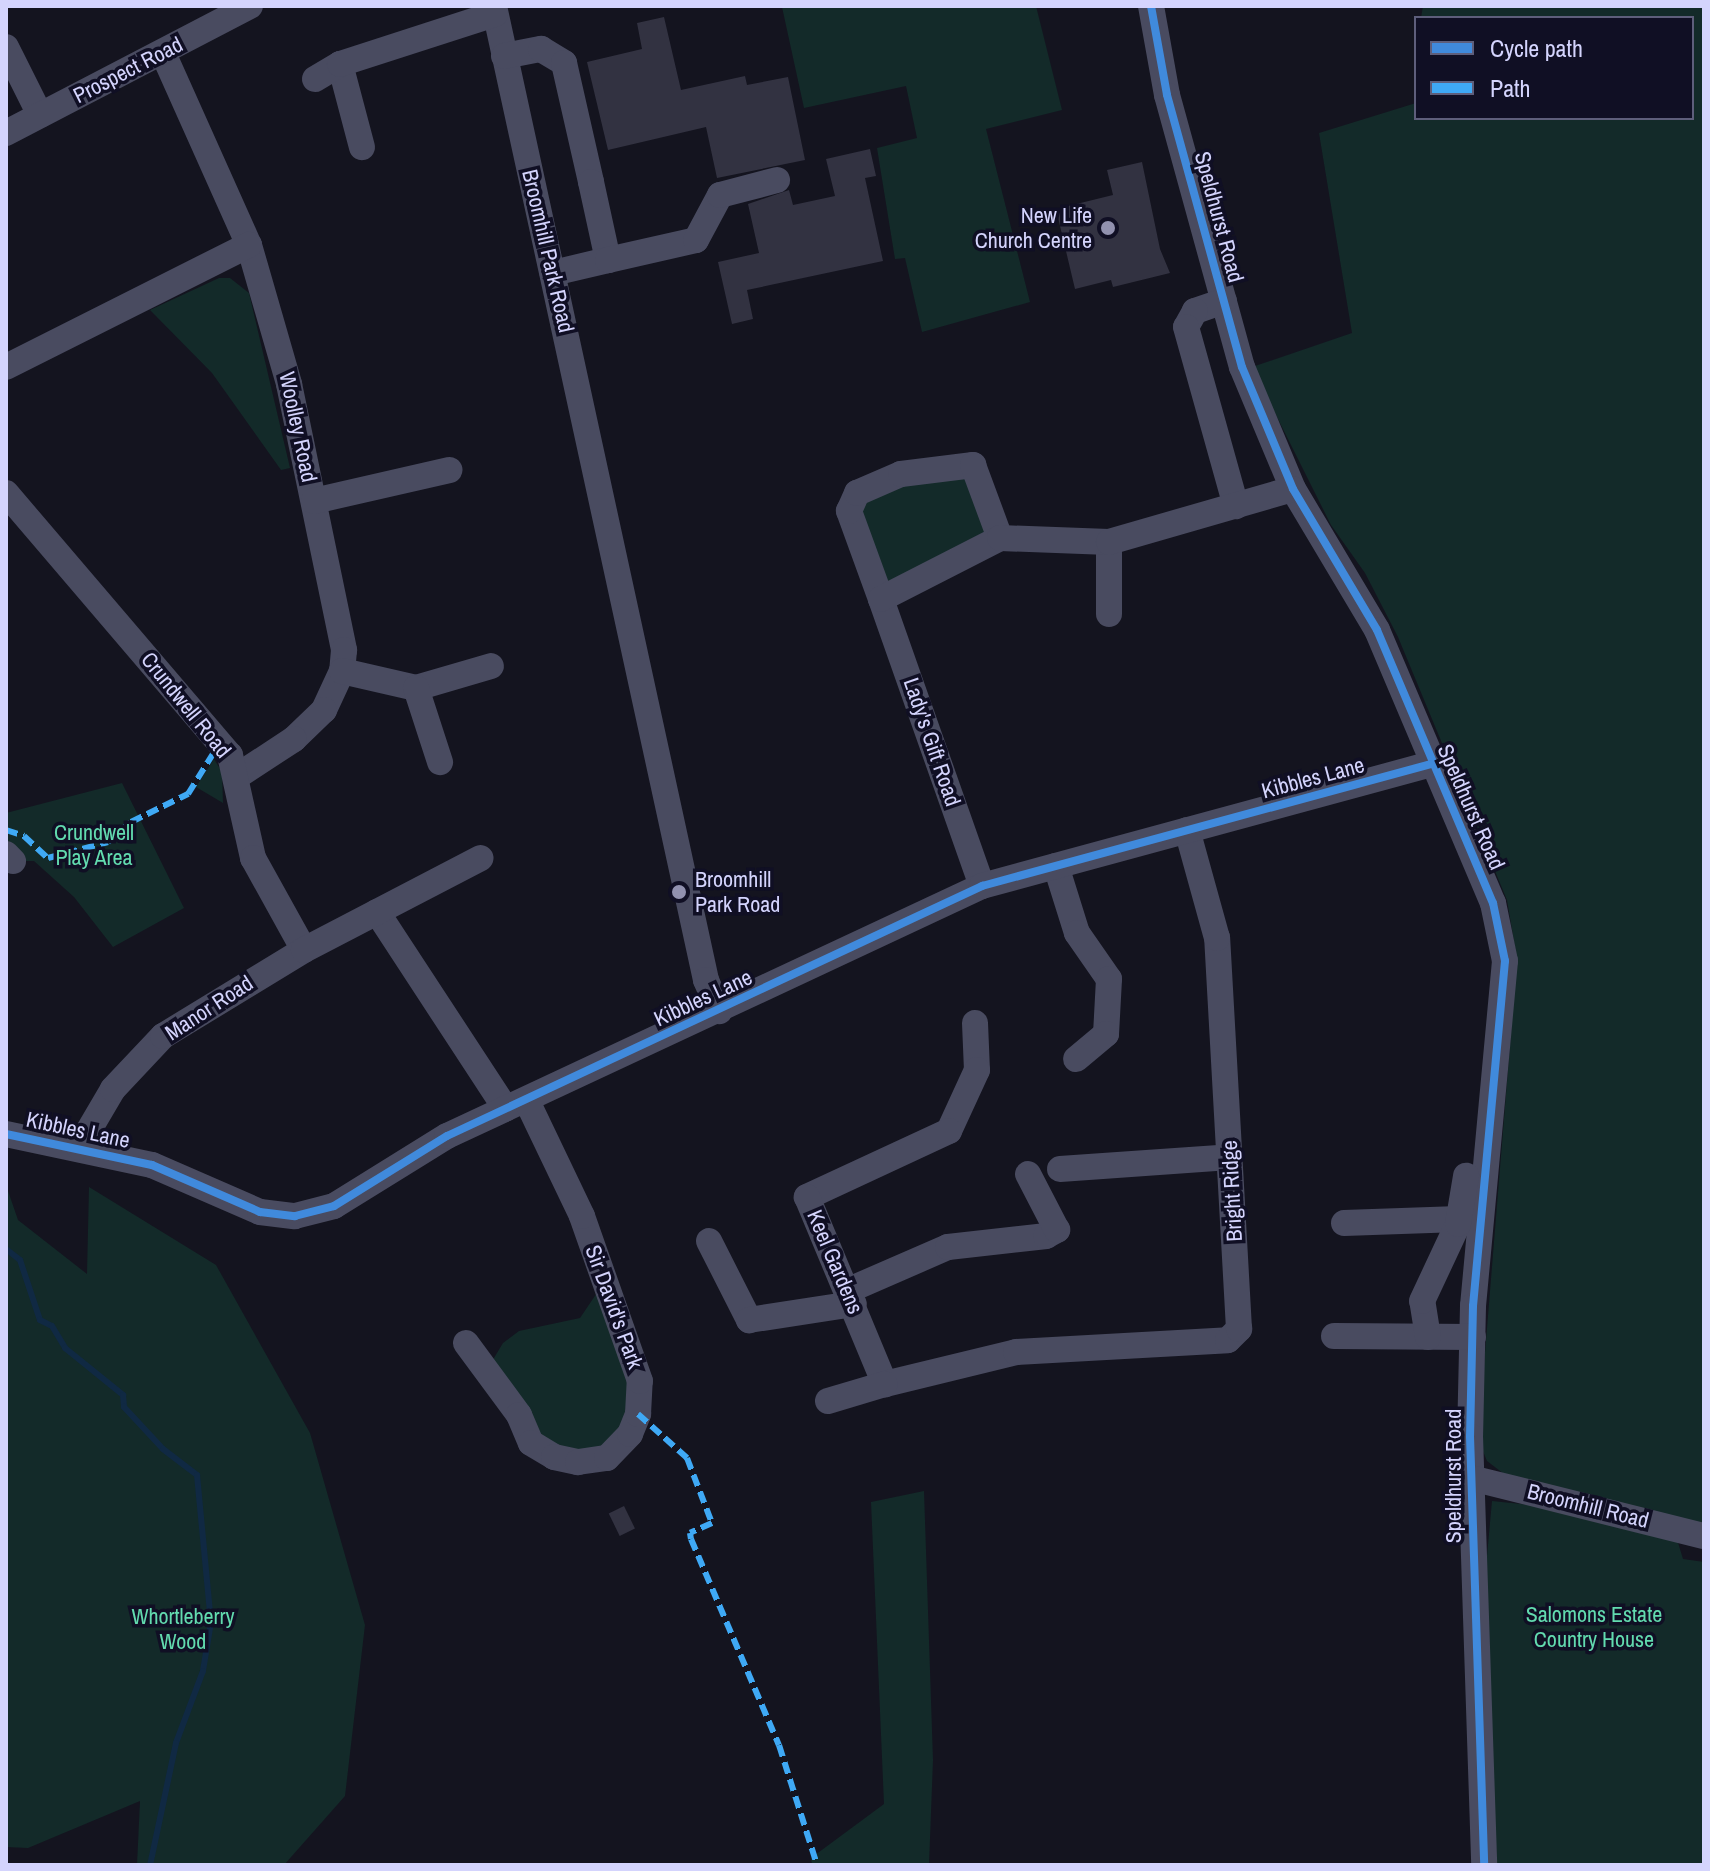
<!DOCTYPE html>
<html>
<head>
<meta charset="utf-8">
<style>
	body { margin:0 }
	#map { position:relative; width:1710px; height:1871px; overflow:hidden; background:#14141f; font-family:"Archivo Narrow",sans-serif }
	div>[style] { position:absolute }
	[style*='--x'] { left:calc(var(--x)*1px); top:calc(var(--y)*1px); width:calc(var(--w)*1px); rotate:calc(var(--a)*1deg) }
	.green>* { inset:0; background:#132a29 }
	.stream>* { height:6px; margin:-3px; padding:0 3px; transform-origin:3px; border-radius:3px; background:#102943 }
	.building>* { inset:0; background:#323241; transform-origin:0 0 }
	.minor>* { height:26px; margin:-13px; padding:0 13px; transform-origin:13px; border-radius:13px; background:#494b60 }
	.quiet>* { height:6px; margin-top:-3px; transform-origin:0; background:repeating-linear-gradient(90deg,#3fa9f5 0 12px,transparent 0 18px) }
	.cycleway>* { height:8px; margin:-4px; padding:0 4px; transform-origin:4px; border-radius:4px; background:#408adc }
	.dots>* { width:22px; height:22px; translate:-50% -50%; box-sizing:border-box; border:4px solid #100f24; border-radius:50% }
	span { translate:-50% -50%; white-space:nowrap; text-align:center; line-height:1.15; -webkit-text-stroke:7px #100f24; paint-order:stroke }
	.street-label { font-size:22px; color:#d4d4fd }
	.poi-label { font-size:22px; color:#d4d4fd }
	.right { translate:-100% -50%; text-align:right }
	.left { translate:0 -50%; text-align:left }
	.park-label { font-size:22px; color:#62dbaf }
	.frame { position:absolute; inset:0; border:8px solid #d4d4fd; pointer-events:none }
	.legend { position:absolute; left:1414px; top:16px; width:280px; height:104px; box-sizing:border-box; background:#100f24; border:2px solid #5e5e7b; margin:0; padding:10px 14px; list-style:none; font-size:24px; color:#d4d4fd }
	.legend li { display:flex; align-items:center; gap:16px; height:40px }
	.legend b { width:40px; border:2px solid #5e5e7b }
</style>
</head>
<body>
<div id="map">
	<div class="green">
		<i style="clip-path:polygon(1036px 6px,1062px 110px,986px 129px,1030px 302px,922px 332px,905px 258px,895px 259px,877px 148px,917px 138px,906px 86px,804px 108px,782px 7px)"></i>
		<i style="clip-path:polygon(1423px 6px,1704px 6px,1704px 1530px,1508px 1477px,1487px 1461px,1478px 1439px,1517px 959px,1507px 900px,1398px 637px,1365px 573px,1331px 525px,1252px 367px,1352px 333px,1319px 133px,1416px 103px,1416px 118px,1692px 118px,1692px 18px,1421px 18px)"></i>
		<i style="clip-path:polygon(219px 278px,230px 278px,249px 293px,290px 468px,281px 470px,212px 373px,150px 310px)"></i>
		<i style="clip-path:polygon(973px 465px,1000px 538px,881px 599px,857px 493px)"></i>
		<i style="clip-path:polygon(214px 759px,222px 772px,223px 803px,196px 787px)"></i>
		<i style="clip-path:polygon(122px 783px,184px 908px,113px 947px,74px 897px,34px 861px,13px 861px,6px 852px,6px 813px)"></i>
		<i style="clip-path:polygon(6px 1185px,18px 1220px,87px 1274px,89px 1187px,216px 1265px,310px 1433px,365px 1625px,345px 1796px,284px 1865px,137px 1865px,140px 1801px,28px 1848px,6px 1847px)"></i>
		<i style="clip-path:polygon(605px 1281px,640px 1381px,607px 1458px,554px 1457px,488px 1368px,503px 1343px,519px 1331px,580px 1318px)"></i>
		<i style="clip-path:polygon(924px 1491px,933px 1760px,929px 1865px,812px 1865px,811px 1858px,884px 1804px,871px 1502px)"></i>
		<i style="clip-path:polygon(1492px 1501px,1577px 1510px,1676px 1536px,1683px 1559px,1704px 1562px,1704px 1865px,1497px 1865px,1483px 1600px)"></i>
	</div>
	<div class="stream">
		<i style="--x:6;--y:1249;--w:18;--a:38"></i>
		<i style="--x:20;--y:1260;--w:63;--a:71.6"></i>
		<i style="--x:40;--y:1320;--w:13;--a:27"></i>
		<i style="--x:52;--y:1326;--w:26;--a:59"></i>
		<i style="--x:65;--y:1348;--w:75;--a:39"></i>
		<i style="--x:123;--y:1395;--w:12;--a:85"></i>
		<i style="--x:124;--y:1407;--w:57;--a:47.1"></i>
		<i style="--x:163;--y:1449;--w:43;--a:37.4"></i>
		<i style="--x:197;--y:1475;--w:148;--a:84.6"></i>
		<i style="--x:211;--y:1622;--w:50;--a:99.3"></i>
		<i style="--x:203;--y:1671;--w:77;--a:110.6"></i>
		<i style="--x:176;--y:1743;--w:125;--a:102"></i>
	</div>
	<div class="building">
		<i style="clip-path:polygon(664px 17px,681px 90px,745px 76px,747px 85px,788px 77px,805px 160px,717px 178px,706px 127px,608px 150px,587px 62px,642px 49px,637px 23px)"></i>
		<i style="clip-path:polygon(870px 149px,876px 176px,865px 178px,883px 261px,747px 290px,753px 319px,732px 324px,718px 262px,759px 253px,748px 204px,789px 190px,793px 205px,835px 196px,826px 159px)"></i>
		<i style="clip-path:polygon(1142px 162px,1160px 249px,1170px 273px,1113px 287px,1111px 280px,1075px 289px,1056px 209px,1113px 195px,1107px 170px)"></i>
		<i style="left:624px;top:1506px;width:25px;height:17px;rotate:64deg"></i>
	</div>
	<div class="minor">
		<i style="--x:494;--y:6;--w:997;--a:77.72"></i>
		<i style="--x:706;--y:980;--w:34;--a:67"></i>
		<i style="--x:1151;--y:6;--w:90;--a:79.8"></i>
		<i style="--x:1167;--y:95;--w:282;--a:74.6"></i>
		<i style="--x:1242;--y:367;--w:132;--a:67.3"></i>
		<i style="--x:1293;--y:489;--w:164;--a:59.2"></i>
		<i style="--x:1377;--y:630;--w:297;--a:67"></i>
		<i style="--x:1493;--y:903;--w:59;--a:78.3"></i>
		<i style="--x:1505;--y:961;--w:346;--a:95.3"></i>
		<i style="--x:1473;--y:1306;--w:130;--a:91.3"></i>
		<i style="--x:1470;--y:1436;--w:429;--a:88.1"></i>
		<i style="--x:6;--y:47;--w:76;--a:63.4"></i>
		<i style="--x:163;--y:53;--w:210;--a:65.9"></i>
		<i style="--x:249;--y:245;--w:145;--a:73.9"></i>
		<i style="--x:289;--y:384;--w:272;--a:78.3"></i>
		<i style="--x:344;--y:650;--w:21;--a:95"></i>
		<i style="--x:342;--y:671;--w:43;--a:114.8"></i>
		<i style="--x:324;--y:710;--w:42;--a:136"></i>
		<i style="--x:294;--y:739;--w:66;--a:146.8"></i>
		<i style="--x:504;--y:56;--w:38;--a:-11"></i>
		<i style="--x:541;--y:49;--w:27;--a:31"></i>
		<i style="--x:564;--y:63;--w:122;--a:77.2"></i>
		<i style="--x:591;--y:182;--w:80;--a:77.7"></i>
		<i style="--x:608;--y:260;--w:57;--a:166.7"></i>
		<i style="--x:340;--y:64;--w:86;--a:75.2"></i>
		<i style="--x:315;--y:79;--w:29;--a:-31"></i>
		<i style="--x:340;--y:64;--w:163;--a:-17.9"></i>
		<i style="--x:6;--y:133;--w:275;--a:-27.5"></i>
		<i style="--x:608;--y:260;--w:90;--a:-12.8"></i>
		<i style="--x:696;--y:240;--w:51;--a:-61.9"></i>
		<i style="--x:720;--y:195;--w:59;--a:-14.7"></i>
		<i style="--x:1224;--y:301;--w:31;--a:161"></i>
		<i style="--x:1195;--y:311;--w:18;--a:119"></i>
		<i style="--x:1186;--y:327;--w:186;--a:74.4"></i>
		<i style="--x:6;--y:367;--w:272;--a:-26.7"></i>
		<i style="--x:6;--y:493;--w:345;--a:49.5"></i>
		<i style="--x:230;--y:755;--w:106;--a:77.4"></i>
		<i style="--x:253;--y:858;--w:105;--a:61"></i>
		<i style="--x:314;--y:501;--w:139;--a:-12.9"></i>
		<i style="--x:881;--y:599;--w:94;--a:-110"></i>
		<i style="--x:849;--y:511;--w:20;--a:-66"></i>
		<i style="--x:857;--y:493;--w:48;--a:-23.4"></i>
		<i style="--x:901;--y:474;--w:73;--a:-7.1"></i>
		<i style="--x:973;--y:465;--w:78;--a:69.7"></i>
		<i style="--x:1109;--y:614;--w:72;--a:-90"></i>
		<i style="--x:342;--y:671;--w:76;--a:12.9"></i>
		<i style="--x:416;--y:688;--w:78;--a:-16.3"></i>
		<i style="--x:416;--y:688;--w:78;--a:72"></i>
		<i style="--x:6;--y:854;--w:10;--a:45"></i>
		<i style="--x:1056;--y:866;--w:70;--a:72.6"></i>
		<i style="--x:1077;--y:933;--w:56;--a:55.2"></i>
		<i style="--x:1109;--y:979;--w:55;--a:93.1"></i>
		<i style="--x:1106;--y:1034;--w:39;--a:140"></i>
		<i style="--x:982;--y:886;--w:304;--a:-109.4"></i>
		<i style="--x:881;--y:599;--w:134;--a:-27.1"></i>
		<i style="--x:1000;--y:538;--w:109;--a:2.1"></i>
		<i style="--x:1109;--y:542;--w:191;--a:-16.1"></i>
		<i style="--x:377;--y:912;--w:235;--a:56.8"></i>
		<i style="--x:975;--y:1023;--w:47;--a:87.6"></i>
		<i style="--x:977;--y:1070;--w:67;--a:114.7"></i>
		<i style="--x:949;--y:1131;--w:157;--a:155.1"></i>
		<i style="--x:807;--y:1197;--w:203;--a:67.4"></i>
		<i style="--x:885;--y:1384;--w:135;--a:-13.7"></i>
		<i style="--x:1016;--y:1352;--w:212;--a:-3.2"></i>
		<i style="--x:1228;--y:1340;--w:16;--a:-45"></i>
		<i style="--x:1239;--y:1329;--w:392;--a:-93.2"></i>
		<i style="--x:1217;--y:938;--w:112;--a:-105.5"></i>
		<i style="--x:6;--y:1134;--w:149;--a:12"></i>
		<i style="--x:152;--y:1165;--w:118;--a:23.5"></i>
		<i style="--x:260;--y:1212;--w:35;--a:7"></i>
		<i style="--x:295;--y:1216;--w:40;--a:-14.4"></i>
		<i style="--x:334;--y:1206;--w:133;--a:-31.8"></i>
		<i style="--x:447;--y:1136;--w:591;--a:-25.05"></i>
		<i style="--x:982;--y:886;--w:465;--a:-15.2"></i>
		<i style="--x:79;--y:1147;--w:67;--a:-59.6"></i>
		<i style="--x:113;--y:1089;--w:73;--a:-46.7"></i>
		<i style="--x:163;--y:1036;--w:165;--a:-31.4"></i>
		<i style="--x:304;--y:950;--w:199;--a:-27.5"></i>
		<i style="--x:1060;--y:1169;--w:170;--a:-4"></i>
		<i style="--x:1344;--y:1223;--w:115;--a:-2"></i>
		<i style="--x:709;--y:1241;--w:89;--a:63.1"></i>
		<i style="--x:749;--y:1320;--w:106;--a:-8.7"></i>
		<i style="--x:849;--y:1290;--w:108;--a:-23.5"></i>
		<i style="--x:948;--y:1247;--w:99;--a:-6.4"></i>
		<i style="--x:1046;--y:1236;--w:13;--a:-29"></i>
		<i style="--x:1057;--y:1230;--w:63;--a:-117.4"></i>
		<i style="--x:1334;--y:1336;--w:139;--a:0.4"></i>
		<i style="--x:1428;--y:1337;--w:36;--a:-99"></i>
		<i style="--x:1422;--y:1301;--w:85;--a:-64.9"></i>
		<i style="--x:1458;--y:1224;--w:49;--a:-80.5"></i>
		<i style="--x:466;--y:1343;--w:89;--a:53.6"></i>
		<i style="--x:519;--y:1415;--w:30;--a:67"></i>
		<i style="--x:531;--y:1443;--w:27;--a:31"></i>
		<i style="--x:554;--y:1457;--w:25;--a:12"></i>
		<i style="--x:578;--y:1462;--w:29;--a:-8"></i>
		<i style="--x:607;--y:1458;--w:33;--a:-46"></i>
		<i style="--x:630;--y:1434;--w:22;--a:-68"></i>
		<i style="--x:638;--y:1414;--w:33;--a:-87"></i>
		<i style="--x:640;--y:1381;--w:175;--a:-109.4"></i>
		<i style="--x:582;--y:1216;--w:127;--a:-115.6"></i>
		<i style="--x:828;--y:1401;--w:59;--a:-16.6"></i>
		<i style="--x:1471;--y:1478;--w:240;--a:14"></i>
	</div>
	<div class="quiet">
		<i style="--x:6;--y:830;--w:19;--a:18"></i>
		<i style="--x:24;--y:836;--w:33;--a:43"></i>
		<i style="--x:48;--y:858;--w:62;--a:-14.9"></i>
		<i style="--x:108;--y:842;--w:30;--a:-41"></i>
		<i style="--x:131;--y:822;--w:64;--a:-26.2"></i>
		<i style="--x:188;--y:794;--w:62;--a:-58.1"></i>
		<i style="--x:638;--y:1414;--w:66;--a:41.9"></i>
		<i style="--x:687;--y:1458;--w:70;--a:69"></i>
		<i style="--x:712;--y:1523;--w:24;--a:156"></i>
		<i style="--x:690;--y:1533;--w:6;--a:81"></i>
		<i style="--x:691;--y:1539;--w:224;--a:66.9"></i>
		<i style="--x:779;--y:1745;--w:126;--a:72.4"></i>
	</div>
	<div class="cycleway">
		<i style="--x:1151;--y:6;--w:90;--a:79.8"></i>
		<i style="--x:1167;--y:95;--w:282;--a:74.6"></i>
		<i style="--x:1242;--y:367;--w:132;--a:67.3"></i>
		<i style="--x:1293;--y:489;--w:164;--a:59.2"></i>
		<i style="--x:1377;--y:630;--w:297;--a:67"></i>
		<i style="--x:1493;--y:903;--w:59;--a:78.3"></i>
		<i style="--x:1505;--y:961;--w:346;--a:95.3"></i>
		<i style="--x:1473;--y:1306;--w:130;--a:91.3"></i>
		<i style="--x:1470;--y:1436;--w:429;--a:88.1"></i>
		<i style="--x:6;--y:1134;--w:149;--a:12"></i>
		<i style="--x:152;--y:1165;--w:118;--a:23.5"></i>
		<i style="--x:260;--y:1212;--w:35;--a:7"></i>
		<i style="--x:295;--y:1216;--w:40;--a:-14.4"></i>
		<i style="--x:334;--y:1206;--w:133;--a:-31.8"></i>
		<i style="--x:447;--y:1136;--w:591;--a:-25.05"></i>
		<i style="--x:982;--y:886;--w:465;--a:-15.2"></i>
	</div>
	<div class="dots">
		<i style="left:1108px;top:228px;background:#9191af"></i>
		<i style="left:679px;top:892px;background:#9191af"></i>
	</div>
	<div class="street-label">
		<span style="left:128px;top:70px;rotate:-27deg">Prospect Road</span>
		<span style="left:1219px;top:217px;rotate:75deg">Speldhurst Road</span>
		<span style="left:548px;top:251px;rotate:77deg">Broomhill Park Road</span>
		<span style="left:298px;top:427px;rotate:78deg">Woolley Road</span>
		<span style="left:186px;top:705px;rotate:51deg">Crundwell Road</span>
		<span style="left:932px;top:742px;rotate:71deg">Lady's Gift Road</span>
		<span style="left:1313px;top:778px;rotate:-15deg">Kibbles Lane</span>
		<span style="left:1471px;top:807px;rotate:66deg">Speldhurst Road</span>
		<span style="left:703px;top:998px;rotate:-25deg">Kibbles Lane</span>
		<span style="left:209px;top:1008px;rotate:-33deg">Manor Road</span>
		<span style="left:78px;top:1130px;rotate:12deg">Kibbles Lane</span>
		<span style="left:1232px;top:1191px;rotate:-93deg">Bright Ridge</span>
		<span style="left:835px;top:1262px;rotate:67deg">Keel Gardens</span>
		<span style="left:614px;top:1307px;rotate:70deg">Sir David's Park</span>
		<span style="left:1454px;top:1476px;rotate:-90deg">Speldhurst Road</span>
		<span style="left:1588px;top:1506px;rotate:14deg">Broomhill Road</span>
	</div>
	<div class="poi-label">
		<span class="right" style="left:1092px;top:228px">New Life<br>Church Centre</span>
		<span class="left" style="left:695px;top:892px">Broomhill<br>Park Road</span>
	</div>
	<div class="park-label">
		<span style="left:94px;top:845px">Crundwell<br>Play Area</span>
		<span style="left:1594px;top:1627px">Salomons Estate<br>Country House</span>
		<span style="left:183px;top:1629px">Whortleberry<br>Wood</span>
	</div>
	<div class="frame"></div>
	<ul class="legend">
	<li><b style="height:10px;background:#408adc"></b>Cycle path</li>
	<li><b style="height:10px;background:#3fa9f5"></b>Path</li>
	</ul>
</div>
</body>
</html>
